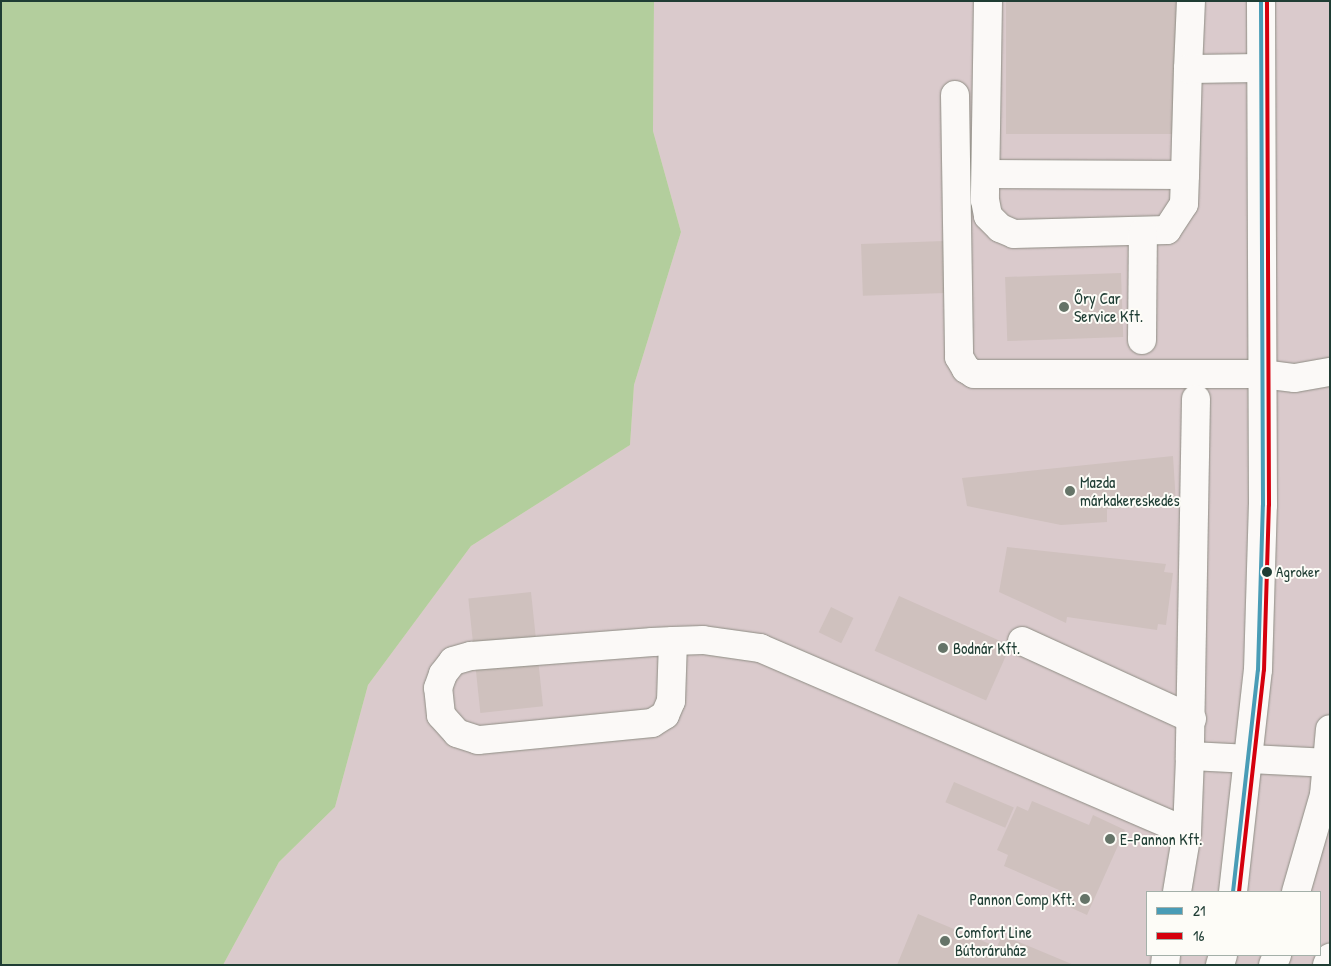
<!DOCTYPE html>
<html>
<head>
<meta charset="utf-8">
<style>
	body { margin:0 }
	#map { position:relative; width:1331px; height:966px; overflow:hidden; background:#e6daca; font-family:"Patrick Hand",sans-serif }
	div>[style] { position:absolute }
	[style*='--x'] { left:calc(var(--x)*1px); top:calc(var(--y)*1px); width:calc(var(--w)*1px); rotate:calc(var(--a)*1deg) }
	.industrial>* { inset:0; background:#dacacc }
	.green>* { inset:0; background:#b3ce9d }
	.building>* { inset:0; background:#cfc1be; transform-origin:0 0 }
	.roads { filter:drop-shadow(0 0 1px #8e8d84) drop-shadow(0 0 1px #8e8d84) }
	.minor>* { height:28px; margin:-14px; padding:0 14px; transform-origin:14px; border-radius:14px; background:#fbf9f7 }
	.major>* { height:28px; margin:-14px; padding:0 14px; transform-origin:14px; border-radius:14px; background:#fbf9f7 }
	.bus-1>* { height:4px; margin:-2px; padding:0 2px; transform-origin:2px; border-radius:2px; background:#499cb6 }
	.bus-2>* { height:4px; margin:-2px; padding:0 2px; transform-origin:2px; border-radius:2px; background:#d5000d }
	.dots>* { width:14px; height:14px; translate:-50% -50%; box-sizing:border-box; border:2px solid #fdfcf7; border-radius:50% }
	span { translate:-50% -50%; white-space:nowrap; text-align:center; line-height:1.15; -webkit-text-stroke:4px #fdfcf7; paint-order:stroke }
	.bus-label { font-size:15px; color:#1f3d34 }
	.left { translate:0 -50%; text-align:left }
	.poi-label { font-size:16px; color:#1f3d34 }
	.right { translate:-100% -50%; text-align:right }
	.frame { position:absolute; inset:0; border:2px solid #1f3d34; pointer-events:none }
	.legend { position:absolute; left:1146px; top:891px; width:175px; height:65px; box-sizing:border-box; background:#fdfcf7; border:1px solid #a4b0a9; margin:0; padding:6px 9px; list-style:none; font-size:15px; color:#1f3d34 }
	.legend li { display:flex; align-items:center; gap:10px; height:25px }
	.legend b { width:25px; border:1px solid #a4b0a9 }
</style>
</head>
<body>
<div id="map">
	<div class="industrial">
		<i style="clip-path:polygon(evenodd,654px 1px,1330px 1px,1330px 965px,223px 965px,279px 862px,335px 807px,368px 685px,471px 546px,630px 445px,634px 385px,681px 232px,653px 131px,654px 1px,1147px 892px,1320px 892px,1320px 955px,1147px 955px,1147px 892px)"></i>
	</div>
	<div class="green">
		<i style="clip-path:polygon(1px 1px,654px 1px,653px 131px,681px 232px,634px 385px,630px 445px,471px 546px,368px 685px,335px 807px,279px 862px,223px 965px,1px 965px)"></i>
	</div>
	<div class="building">
		<i style="left:1006px;top:1px;width:170px;height:133px"></i>
		<i style="left:944px;top:241px;width:52px;height:83px;rotate:88deg"></i>
		<i style="left:1121px;top:273px;width:64px;height:116px;rotate:88deg"></i>
		<i style="clip-path:polygon(1173px 456px,1176px 504px,1107px 509px,1107px 522px,1061px 525px,967px 506px,962px 478px)"></i>
		<i style="clip-path:polygon(1007px 547px,1166px 564px,1164px 572px,1173px 573px,1166px 625px,1158px 624px,1157px 630px,1067px 617px,1066px 623px,999px 592px)"></i>
		<i style="left:531px;top:592px;width:115px;height:63px;rotate:84deg"></i>
		<i style="left:899px;top:596px;width:122px;height:60px;rotate:24deg"></i>
		<i style="left:831px;top:607px;width:25px;height:28px;rotate:26deg"></i>
		<i style="left:954px;top:782px;width:65px;height:22px;rotate:23deg"></i>
		<i style="clip-path:polygon(1032px 801px,1089px 825px,1093px 815px,1125px 830px,1087px 915px,1054px 900px,1059px 890px,1004px 866px,1008px 855px,997px 850px,1017px 806px,1028px 811px)"></i>
		<i style="clip-path:polygon(918px 914px,997px 947px,1002px 935px,1074px 965px,897px 965px)"></i>
	</div>
	<div class="roads">
		<div class="minor">
			<i style="--x:988;--y:1;--w:199;--a:90.9"></i>
			<i style="--x:985;--y:200;--w:16;--a:79"></i>
			<i style="--x:988;--y:216;--w:17;--a:45"></i>
			<i style="--x:1000;--y:228;--w:15;--a:23"></i>
			<i style="--x:1014;--y:234;--w:153;--a:-1.5"></i>
			<i style="--x:1167;--y:230;--w:31;--a:-57"></i>
			<i style="--x:1184;--y:204;--w:29;--a:-88"></i>
			<i style="--x:1188;--y:69;--w:68;--a:-87.5"></i>
			<i style="--x:955;--y:95;--w:262;--a:89.1"></i>
			<i style="--x:959;--y:357;--w:14;--a:60"></i>
			<i style="--x:966;--y:369;--w:9;--a:32"></i>
			<i style="--x:974;--y:374;--w:288;--a:0"></i>
			<i style="--x:1262;--y:374;--w:33;--a:7"></i>
			<i style="--x:1295;--y:378;--w:36;--a:-10"></i>
			<i style="--x:986;--y:174;--w:199;--a:0.3"></i>
			<i style="--x:1185;--y:175;--w:106;--a:-88.4"></i>
			<i style="--x:1188;--y:69;--w:73;--a:-0.8"></i>
			<i style="--x:1142;--y:340;--w:107;--a:-89.5"></i>
			<i style="--x:1196;--y:399;--w:357;--a:91"></i>
			<i style="--x:1190;--y:756;--w:140;--a:2.9"></i>
			<i style="--x:673;--y:641;--w:60;--a:91.9"></i>
			<i style="--x:671;--y:701;--w:15;--a:113"></i>
			<i style="--x:665;--y:715;--w:15;--a:148"></i>
			<i style="--x:652;--y:723;--w:175;--a:174.4"></i>
			<i style="--x:478;--y:740;--w:22;--a:-162"></i>
			<i style="--x:457;--y:733;--w:24;--a:-132"></i>
			<i style="--x:441;--y:715;--w:27;--a:-96"></i>
			<i style="--x:438;--y:688;--w:15;--a:-70"></i>
			<i style="--x:443;--y:674;--w:16;--a:-52"></i>
			<i style="--x:453;--y:661;--w:19;--a:-16"></i>
			<i style="--x:471;--y:656;--w:182;--a:-4.4"></i>
			<i style="--x:652;--y:642;--w:21;--a:-3"></i>
			<i style="--x:673;--y:641;--w:30;--a:-2"></i>
			<i style="--x:703;--y:640;--w:58;--a:8"></i>
			<i style="--x:760;--y:648;--w:465;--a:23.3"></i>
			<i style="--x:1022;--y:641;--w:187;--a:24.6"></i>
			<i style="--x:1177;--y:892;--w:61;--a:-80.5"></i>
			<i style="--x:1187;--y:832;--w:76;--a:-87.7"></i>
			<i style="--x:1296;--y:892;--w:101;--a:-73.9"></i>
			<i style="--x:1324;--y:795;--w:66;--a:-84.8"></i>
			<i style="--x:1165;--y:965;--w:10;--a:-84"></i>
			<i style="--x:1273;--y:965;--w:11;--a:-68"></i>
			<i style="--x:1327;--y:965;--w:8;--a:-67"></i>
		</div>
		<div class="major">
			<i style="--x:1233;--y:892;--w:223;--a:-83.6"></i>
			<i style="--x:1258;--y:670;--w:165;--a:-88.3"></i>
			<i style="--x:1263;--y:505;--w:504;--a:-90.23"></i>
			<i style="--x:1220;--y:965;--w:10;--a:-73"></i>
		</div>
	</div>
	<div class="bus-1">
		<i style="--x:1233;--y:892;--w:223;--a:-83.6"></i>
		<i style="--x:1258;--y:670;--w:165;--a:-88.3"></i>
		<i style="--x:1263;--y:505;--w:504;--a:-90.23"></i>
	</div>
	<div class="bus-2">
		<i style="--x:1239;--y:892;--w:223;--a:-83.6"></i>
		<i style="--x:1264;--y:670;--w:165;--a:-88.3"></i>
		<i style="--x:1269;--y:505;--w:504;--a:-90.23"></i>
	</div>
	<div class="dots">
		<i style="left:1064px;top:307px;background:#657468"></i>
		<i style="left:1070px;top:491px;background:#657468"></i>
		<i style="left:1267px;top:572px;background:#1f3d34"></i>
		<i style="left:943px;top:648px;background:#657468"></i>
		<i style="left:1110px;top:839px;background:#657468"></i>
		<i style="left:1085px;top:899px;background:#657468"></i>
		<i style="left:945px;top:941px;background:#657468"></i>
	</div>
	<div class="bus-label">
		<span class="left" style="left:1276px;top:572px">Agroker</span>
	</div>
	<div class="poi-label">
		<span class="left" style="left:1074px;top:307px">Őry Car<br>Service Kft.</span>
		<span class="left" style="left:1080px;top:491px">Mazda<br>márkakereskedés</span>
		<span class="left" style="left:953px;top:648px">Bodnár Kft.</span>
		<span class="left" style="left:1120px;top:839px">E-Pannon Kft.</span>
		<span class="right" style="left:1075px;top:899px">Pannon Comp Kft.</span>
		<span class="left" style="left:955px;top:941px">Comfort Line<br>Bútoráruház</span>
	</div>
	<div class="frame"></div>
	<ul class="legend">
	<li><b style="height:6px;background:#499cb6"></b>21</li>
	<li><b style="height:6px;background:#d5000d"></b>16</li>
	</ul>
</div>
</body>
</html>
